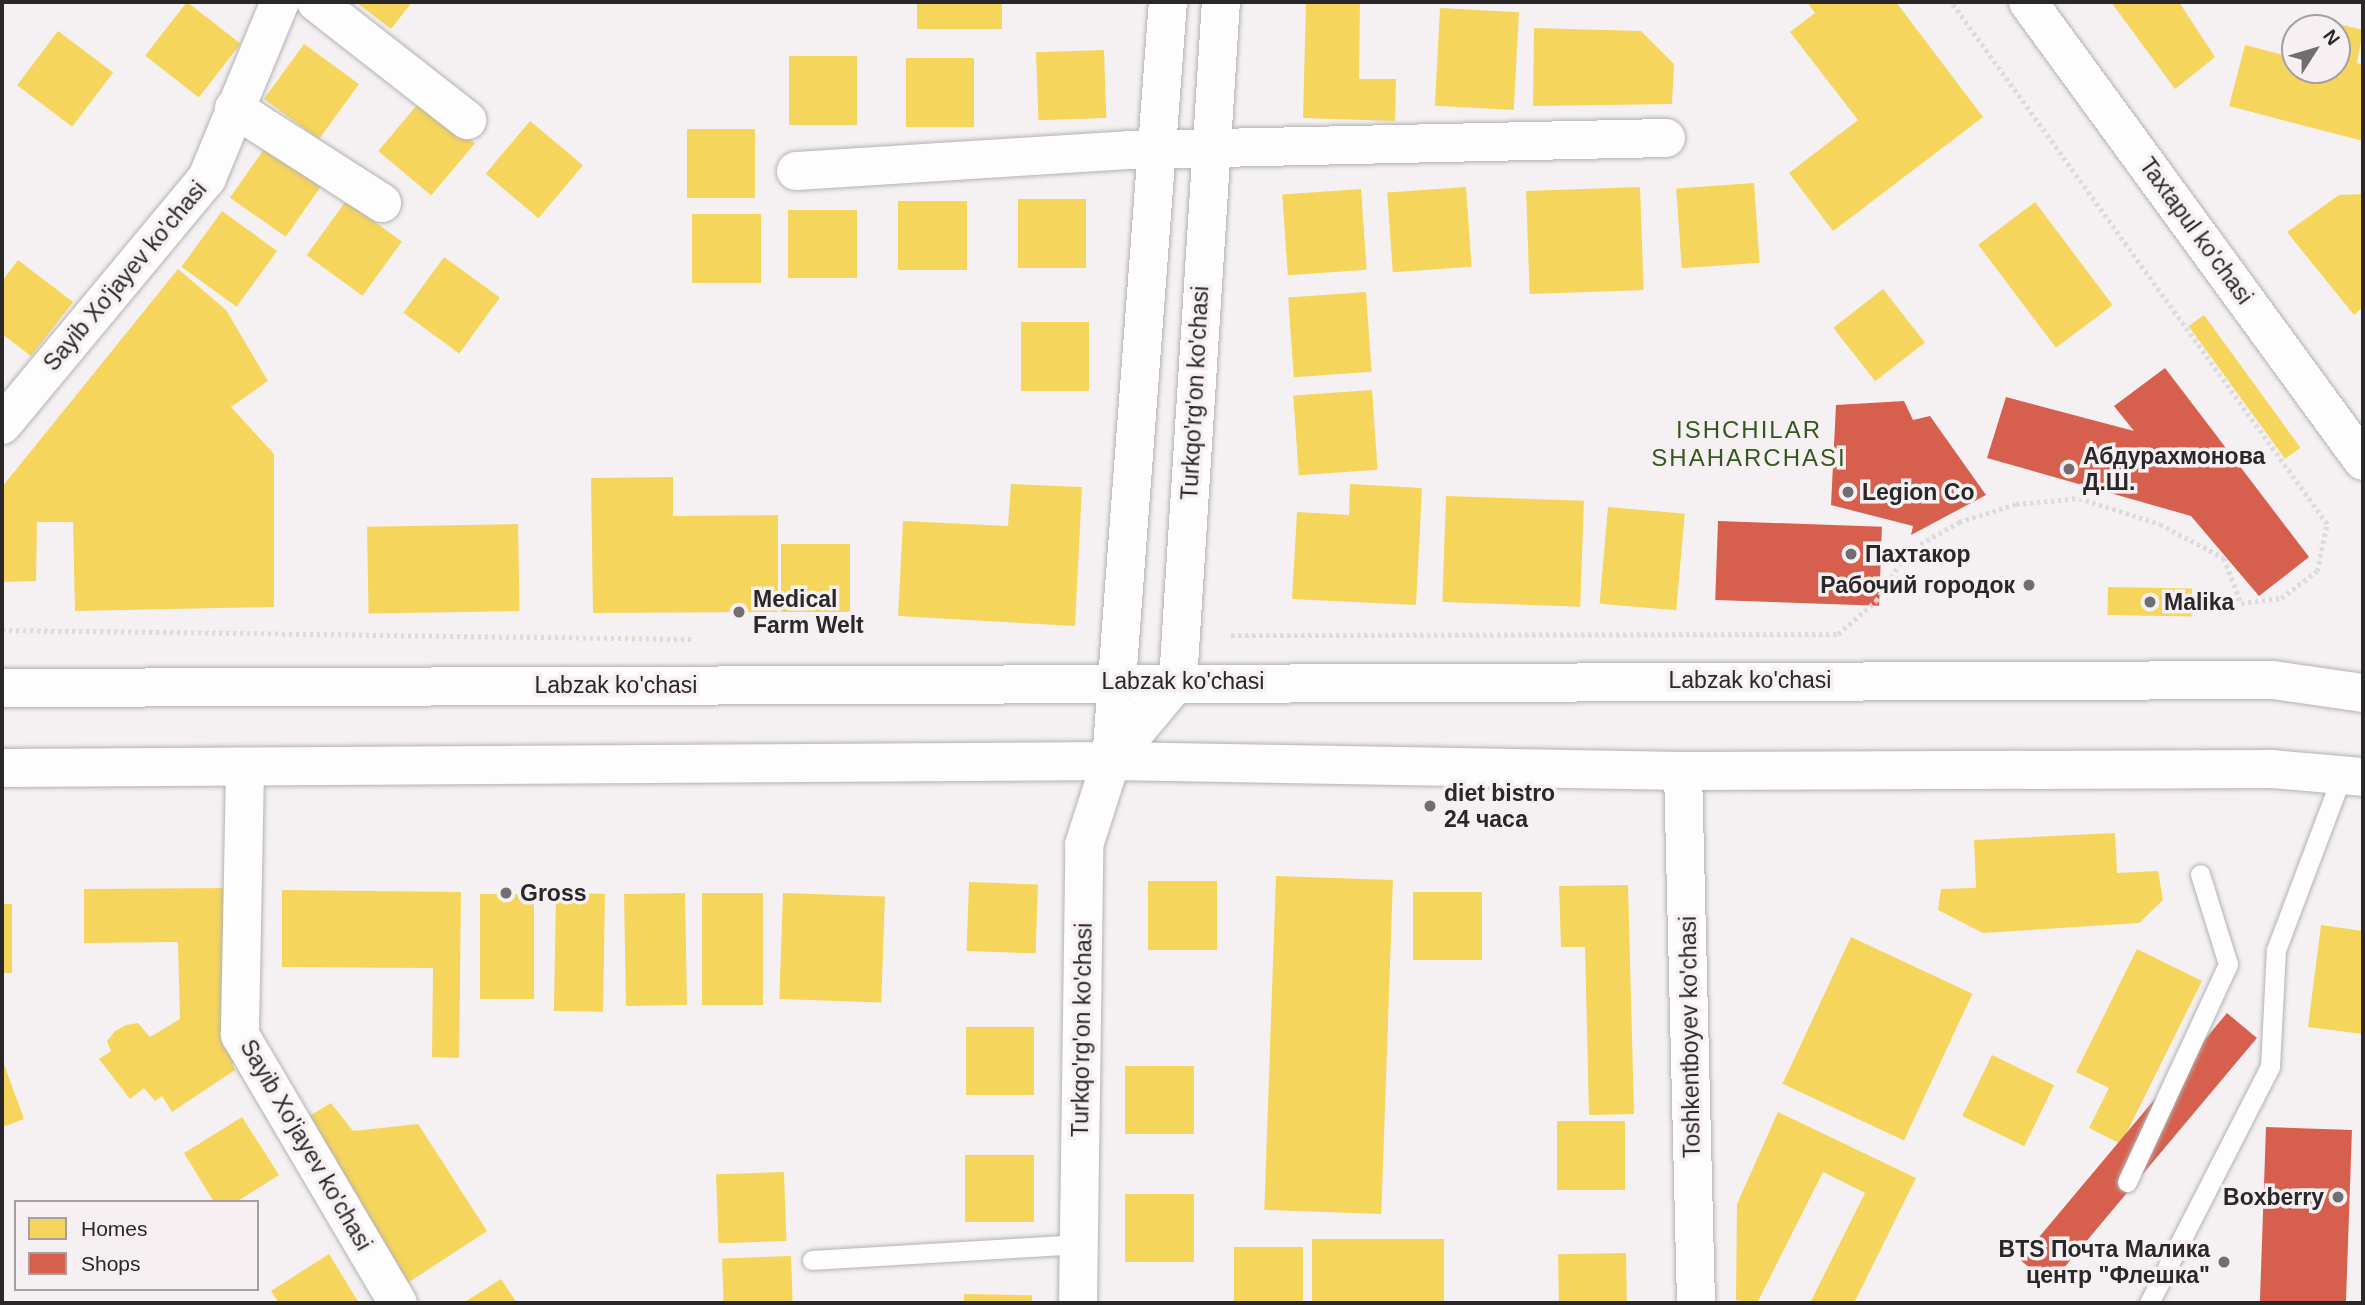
<!DOCTYPE html>
<html>
<head>
<meta charset="utf-8">
<style>
	body { margin:0 }
	#map { position:relative; width:2365px; height:1305px; overflow:hidden; background:#f5f1f3; font-family:Arial,sans-serif }
	div>[style] { position:absolute }
	[style*='--x'] { left:calc(var(--x)*1px); top:calc(var(--y)*1px); width:calc(var(--w)*1px); rotate:calc(var(--a)*1deg) }
	.homes>* { inset:0; background:#f6d55c; transform-origin:0 0 }
	.shops>* { inset:0; background:#d6604d; transform-origin:0 0 }
	.path>* { height:4.5px; margin-top:-2.25px; transform-origin:0; background:repeating-linear-gradient(90deg,#dcdcdc 0 3.5px,transparent 0 7px) }
	.roads { filter:drop-shadow(0 0 2px #b4b1b3) drop-shadow(0 0 2px #b4b1b3) }
	.service>* { height:19px; margin:-9.5px; padding:0 9.5px; transform-origin:9.5px; border-radius:9.5px; background:#fefdfd }
	.minor>* { height:38px; margin:-19px; padding:0 19px; transform-origin:19px; border-radius:19px; background:#fefdfd }
	.secondary>* { height:38px; margin:-19px; padding:0 19px; transform-origin:19px; border-radius:19px; background:#fefdfd }
	.dots>* { width:19px; height:19px; translate:-50% -50%; box-sizing:border-box; border:4px solid #f6f0f3; border-radius:50% }
	span { translate:-50% -50%; white-space:nowrap; text-align:center; line-height:1.15; -webkit-text-stroke:7px #f6f0f3; paint-order:stroke }
	.street-label { font-size:23px; color:#292728 }
	.poi-label { font-size:23px; color:#292728; font-weight:700 }
	.left { translate:0 -50%; text-align:left }
	.right { translate:-100% -50%; text-align:right }
	.neighbourhood-label { font-size:24px; color:#32591c; letter-spacing:2px }
	.frame { position:absolute; inset:0; border:4px solid #292728; pointer-events:none }
	.legend { position:absolute; left:14px; top:1200px; width:245px; height:91px; box-sizing:border-box; background:#f6f0f3; border:2px solid #a4a0a2; margin:0; padding:9px 12px; list-style:none; font-size:21px; color:#292728 }
	.legend li { display:flex; align-items:center; gap:14px; height:35px }
	.legend b { width:35px; border:2px solid #a4a0a2 }
	.north { position:absolute; left:2281px; top:14px; width:70px; height:70px; box-sizing:border-box; background:#f6f0f3; border:2px solid #a4a0a2; border-radius:50%; rotate:53deg; font-size:19px; font-weight:700; line-height:28px; text-align:center; color:#292728 }
	.north::after { content:''; display:block; margin:auto; width:24px; height:32px; background:#706e6f; clip-path:polygon(50% 0,100% 100%,50% 72%,0 100%) }
</style>
</head>
<body>
<div id="map">
	<div class="homes">
		<i style="left:187px;top:2px;width:68px;height:68px;rotate:38deg"></i>
		<i style="clip-path:polygon(356px 2px,412px 2px,391px 29px)"></i>
		<i style="left:917px;top:2px;width:85px;height:27px"></i>
		<i style="clip-path:polygon(1306px 2px,1360px 2px,1359px 79px,1396px 79px,1395px 121px,1303px 118px)"></i>
		<i style="clip-path:polygon(1807px 2px,1896px 2px,1983px 117px,1833px 231px,1789px 173px,1858px 120px,1790px 32px,1815px 13px)"></i>
		<i style="clip-path:polygon(2111px 2px,2179px 2px,2215px 57px,2175px 89px)"></i>
		<i style="left:1440px;top:8px;width:79px;height:98px;rotate:3deg"></i>
		<i style="clip-path:polygon(2307px 16px,2363px 30px,2357px 63px,2363px 65px,2363px 141px,2229px 106px,2245px 45px,2295px 58px,2295px 70px,2337px 70px,2337px 28px,2304px 28px)"></i>
		<i style="clip-path:polygon(1534px 28px,1641px 31px,1674px 64px,1672px 104px,1533px 106px)"></i>
		<i style="left:58px;top:31px;width:69px;height:68px;rotate:37deg"></i>
		<i style="left:304px;top:44px;width:68px;height:68px;rotate:36deg"></i>
		<i style="left:1104px;top:50px;width:68px;height:68px;rotate:88deg"></i>
		<i style="left:789px;top:56px;width:68px;height:69px"></i>
		<i style="left:906px;top:58px;width:68px;height:69px"></i>
		<i style="left:422px;top:99px;width:69px;height:68px;rotate:40deg"></i>
		<i style="left:530px;top:121px;width:69px;height:69px;rotate:40deg"></i>
		<i style="left:755px;top:129px;width:69px;height:68px;rotate:90deg"></i>
		<i style="left:269px;top:142px;width:68px;height:68px;rotate:35deg"></i>
		<i style="left:1754px;top:183px;width:80px;height:78px;rotate:86deg"></i>
		<i style="left:1466px;top:187px;width:80px;height:79px;rotate:86deg"></i>
		<i style="left:1640px;top:187px;width:103px;height:114px;rotate:88deg"></i>
		<i style="left:1361px;top:189px;width:81px;height:79px;rotate:86deg"></i>
		<i style="clip-path:polygon(2363px 194px,2363px 307px,2354px 315px,2287px 232px,2339px 195px)"></i>
		<i style="left:1018px;top:199px;width:68px;height:69px"></i>
		<i style="left:346px;top:201px;width:69px;height:67px;rotate:36deg"></i>
		<i style="left:967px;top:201px;width:69px;height:69px;rotate:90deg"></i>
		<i style="left:2035px;top:202px;width:129px;height:71px;rotate:53deg"></i>
		<i style="left:788px;top:210px;width:69px;height:68px"></i>
		<i style="left:222px;top:211px;width:68px;height:69px;rotate:36deg"></i>
		<i style="left:692px;top:214px;width:69px;height:69px"></i>
		<i style="left:444px;top:257px;width:69px;height:69px;rotate:36deg"></i>
		<i style="clip-path:polygon(18px 260px,73px 302px,31px 356px,2px 334px,2px 281px)"></i>
		<i style="clip-path:polygon(178px 269px,226px 310px,268px 381px,231px 407px,274px 454px,274px 607px,75px 611px,73px 522px,37px 522px,36px 581px,2px 582px,2px 487px)"></i>
		<i style="left:1883px;top:289px;width:68px;height:63px;rotate:52deg"></i>
		<i style="left:1366px;top:292px;width:80px;height:78px;rotate:86deg"></i>
		<i style="left:2204px;top:315px;width:164px;height:19px;rotate:54deg"></i>
		<i style="left:1021px;top:322px;width:68px;height:69px"></i>
		<i style="left:1372px;top:390px;width:80px;height:79px;rotate:86deg"></i>
		<i style="clip-path:polygon(673px 477px,673px 516px,778px 515px,778px 612px,593px 613px,591px 478px)"></i>
		<i style="clip-path:polygon(1011px 484px,1082px 487px,1075px 626px,898px 616px,903px 521px,1008px 526px)"></i>
		<i style="clip-path:polygon(1350px 484px,1422px 488px,1416px 605px,1292px 599px,1297px 512px,1349px 515px)"></i>
		<i style="left:1446px;top:496px;width:138px;height:106px;rotate:2deg"></i>
		<i style="left:1608px;top:507px;width:77px;height:97px;rotate:5deg"></i>
		<i style="left:518px;top:524px;width:87px;height:151px;rotate:89deg"></i>
		<i style="left:781px;top:544px;width:69px;height:68px"></i>
		<i style="left:2108px;top:587px;width:84px;height:28px;rotate:1deg"></i>
		<i style="clip-path:polygon(2115px 833px,2117px 873px,2158px 871px,2163px 900px,2139px 923px,1983px 933px,1938px 910px,1941px 889px,1976px 888px,1974px 840px)"></i>
		<i style="left:1276px;top:876px;width:117px;height:334px;rotate:2deg"></i>
		<i style="left:1148px;top:881px;width:69px;height:69px"></i>
		<i style="left:969px;top:882px;width:69px;height:69px;rotate:2deg"></i>
		<i style="clip-path:polygon(1628px 885px,1634px 1114px,1589px 1115px,1585px 947px,1561px 947px,1559px 886px)"></i>
		<i style="clip-path:polygon(233px 888px,246px 1054px,232px 1064px,235px 1070px,172px 1112px,162px 1096px,155px 1101px,144px 1088px,130px 1099px,99px 1059px,111px 1051px,107px 1041px,115px 1031px,126px 1025px,138px 1023px,150px 1037px,180px 1019px,178px 942px,84px 943px,84px 889px)"></i>
		<i style="clip-path:polygon(282px 890px,461px 892px,459px 1058px,432px 1057px,433px 968px,282px 967px)"></i>
		<i style="left:1413px;top:892px;width:69px;height:68px"></i>
		<i style="left:556px;top:893px;width:49px;height:118px;rotate:1deg"></i>
		<i style="left:685px;top:893px;width:112px;height:61px;rotate:89deg"></i>
		<i style="left:702px;top:893px;width:61px;height:112px"></i>
		<i style="left:783px;top:893px;width:102px;height:106px;rotate:2deg"></i>
		<i style="left:480px;top:894px;width:54px;height:105px"></i>
		<i style="left:2px;top:904px;width:10px;height:69px"></i>
		<i style="clip-path:polygon(2321px 925px,2363px 931px,2363px 1034px,2308px 1027px)"></i>
		<i style="left:1851px;top:937px;width:134px;height:162px;rotate:25deg"></i>
		<i style="clip-path:polygon(2137px 949px,2202px 981px,2121px 1144px,2089px 1128px,2109px 1088px,2076px 1072px)"></i>
		<i style="left:966px;top:1027px;width:68px;height:68px"></i>
		<i style="left:1992px;top:1055px;width:69px;height:68px;rotate:26deg"></i>
		<i style="clip-path:polygon(2px 1059px,24px 1119px,2px 1127px)"></i>
		<i style="left:1125px;top:1066px;width:69px;height:68px"></i>
		<i style="clip-path:polygon(331px 1103px,353px 1131px,418px 1124px,487px 1231px,403px 1286px,300px 1122px)"></i>
		<i style="clip-path:polygon(1778px 1112px,1916px 1178px,1854px 1303px,1810px 1303px,1865px 1193px,1823px 1172px,1757px 1303px,1736px 1300px,1737px 1204px)"></i>
		<i style="clip-path:polygon(242px 1117px,279px 1175px,236px 1202px,214px 1202px,184px 1153px)"></i>
		<i style="left:1557px;top:1121px;width:68px;height:69px"></i>
		<i style="left:965px;top:1155px;width:69px;height:67px"></i>
		<i style="left:784px;top:1172px;width:69px;height:68px;rotate:88deg"></i>
		<i style="left:1125px;top:1194px;width:69px;height:68px"></i>
		<i style="left:1312px;top:1239px;width:132px;height:64px"></i>
		<i style="left:1234px;top:1247px;width:69px;height:56px"></i>
		<i style="left:1626px;top:1253px;width:50px;height:68px;rotate:89deg"></i>
		<i style="clip-path:polygon(329px 1254px,359px 1303px,279px 1303px,271px 1291px)"></i>
		<i style="left:791px;top:1256px;width:47px;height:69px;rotate:88deg"></i>
		<i style="clip-path:polygon(501px 1279px,517px 1303px,463px 1303px)"></i>
		<i style="left:964px;top:1294px;width:68px;height:9px;rotate:1deg"></i>
	</div>
	<div class="shops">
		<i style="clip-path:polygon(2165px 368px,2309px 557px,2259px 596px,2191px 516px,1987px 458px,2006px 397px,2134px 431px,2114px 406px)"></i>
		<i style="clip-path:polygon(1904px 401px,1913px 420px,1930px 416px,1986px 495px,1911px 535px,1913px 526px,1831px 505px,1836px 405px)"></i>
		<i style="left:1718px;top:521px;width:164px;height:79px;rotate:2deg"></i>
		<i style="left:2227px;top:1013px;width:39px;height:322px;rotate:40deg"></i>
		<i style="left:2266px;top:1127px;width:86px;height:176px;rotate:2deg"></i>
	</div>
	<div class="path">
		<i style="--x:2;--y:630;--w:689;--a:0.75"></i>
		<i style="--x:1231;--y:635;--w:607;--a:-0.09"></i>
		<i style="--x:1838;--y:634;--w:50;--a:-41"></i>
		<i style="--x:1876;--y:601;--w:59;--a:-57.4"></i>
		<i style="--x:1908;--y:551;--w:59;--a:-29.6"></i>
		<i style="--x:1959;--y:522;--w:60;--a:-17.5"></i>
		<i style="--x:2016;--y:504;--w:63;--a:-5.4"></i>
		<i style="--x:2079;--y:498;--w:85;--a:17.8"></i>
		<i style="--x:2160;--y:524;--w:72;--a:28"></i>
		<i style="--x:2224;--y:558;--w:48;--a:69.3"></i>
		<i style="--x:2241;--y:603;--w:40;--a:-7.1"></i>
		<i style="--x:2281;--y:598;--w:45;--a:-36.9"></i>
		<i style="--x:2317;--y:571;--w:48;--a:-78"></i>
		<i style="--x:2327;--y:524;--w:643;--a:-125.77"></i>
	</div>
	<div class="roads">
		<div class="service">
			<i style="--x:2127;--y:1182;--w:240;--a:-65.1"></i>
			<i style="--x:2228;--y:964;--w:94;--a:-107.3"></i>
			<i style="--x:812;--y:1260;--w:268;--a:-3.4"></i>
			<i style="--x:2149;--y:1303;--w:265;--a:-62.9"></i>
			<i style="--x:2270;--y:1067;--w:117;--a:-87.1"></i>
			<i style="--x:2276;--y:950;--w:187;--a:-69.3"></i>
		</div>
		<div class="minor">
			<i style="--x:316;--y:2;--w:192;--a:38"></i>
			<i style="--x:2028;--y:2;--w:568;--a:53.88"></i>
			<i style="--x:234;--y:108;--w:176;--a:32.7"></i>
			<i style="--x:796;--y:171;--w:333;--a:-3.6"></i>
			<i style="--x:1128;--y:150;--w:538;--a:-1.28"></i>
			<i style="--x:2;--y:425;--w:321;--a:-50.3"></i>
			<i style="--x:207;--y:178;--w:191;--a:-67.5"></i>
			<i style="--x:1111;--y:761;--w:104;--a:-50.1"></i>
			<i style="--x:1178;--y:681;--w:680;--a:-86.38"></i>
			<i style="--x:245;--y:769;--w:266;--a:91.1"></i>
			<i style="--x:240;--y:1035;--w:311;--a:59.5"></i>
			<i style="--x:1683;--y:771;--w:532;--a:88.6"></i>
			<i style="--x:1078;--y:1303;--w:458;--a:-89.2"></i>
			<i style="--x:1084;--y:845;--w:88;--a:-72.2"></i>
			<i style="--x:1111;--y:761;--w:761;--a:-85.71"></i>
		</div>
		<div class="secondary">
			<i style="--x:2;--y:688;--w:2271;--a:-0.2"></i>
			<i style="--x:2273;--y:680;--w:91;--a:8.2"></i>
			<i style="--x:2;--y:768;--w:1109;--a:-0.36"></i>
			<i style="--x:1111;--y:761;--w:572;--a:1"></i>
			<i style="--x:1683;--y:771;--w:589;--a:-0.19"></i>
			<i style="--x:2272;--y:769;--w:91;--a:5"></i>
		</div>
	</div>
	<div class="dots">
		<i style="left:2069px;top:469px;background:#706e6f"></i>
		<i style="left:1848px;top:492px;background:#706e6f"></i>
		<i style="left:1851px;top:554px;background:#706e6f"></i>
		<i style="left:2029px;top:585px;background:#706e6f"></i>
		<i style="left:2150px;top:602px;background:#706e6f"></i>
		<i style="left:739px;top:612px;background:#706e6f"></i>
		<i style="left:1430px;top:806px;background:#706e6f"></i>
		<i style="left:506px;top:893px;background:#706e6f"></i>
		<i style="left:2338px;top:1197px;background:#706e6f"></i>
		<i style="left:2224px;top:1262px;background:#706e6f"></i>
	</div>
	<div class="street-label">
		<span style="left:2196px;top:231px;rotate:54deg">Taxtapul ko'chasi</span>
		<span style="left:125px;top:276px;rotate:-50deg">Sayib Xo'jayev ko'chasi</span>
		<span style="left:1195px;top:393px;rotate:-87deg">Turkqo'rg'on ko'chasi</span>
		<span style="left:1750px;top:680px">Labzak ko'chasi</span>
		<span style="left:1183px;top:681px">Labzak ko'chasi</span>
		<span style="left:616px;top:685px">Labzak ko'chasi</span>
		<span style="left:1082px;top:1030px;rotate:-89deg">Turkqo'rg'on ko'chasi</span>
		<span style="left:1690px;top:1037px;rotate:-91deg">Toshkentboyev ko'chasi</span>
		<span style="left:306px;top:1145px;rotate:60deg">Sayib Xo'jayev ko'chasi</span>
	</div>
	<div class="poi-label">
		<span class="left" style="left:2083px;top:469px">Абдурахмонова<br>Д.Ш.</span>
		<span class="left" style="left:1862px;top:492px">Legion Co</span>
		<span class="left" style="left:1865px;top:554px">Пахтакор</span>
		<span class="right" style="left:2015px;top:585px">Рабочий городок</span>
		<span class="left" style="left:753px;top:612px">Medical<br>Farm Welt</span>
		<span class="left" style="left:2164px;top:602px">Malika</span>
		<span class="left" style="left:1444px;top:806px">diet bistro<br>24 часа</span>
		<span class="left" style="left:520px;top:893px">Gross</span>
		<span class="right" style="left:2324px;top:1197px">Boxberry</span>
		<span class="right" style="left:2210px;top:1262px">BTS Почта Малика<br>центр "Флешка"</span>
	</div>
	<div class="neighbourhood-label">
		<span style="left:1749px;top:444px">ISHCHILAR<br>SHAHARCHASI</span>
	</div>
	<div class="frame"></div>
	<ul class="legend">
	<li><b style="height:19px;background:#f6d55c"></b>Homes</li>
	<li><b style="height:19px;background:#d6604d"></b>Shops</li>
	</ul>
	<div class="north">N</div>
</div>
</body>
</html>
